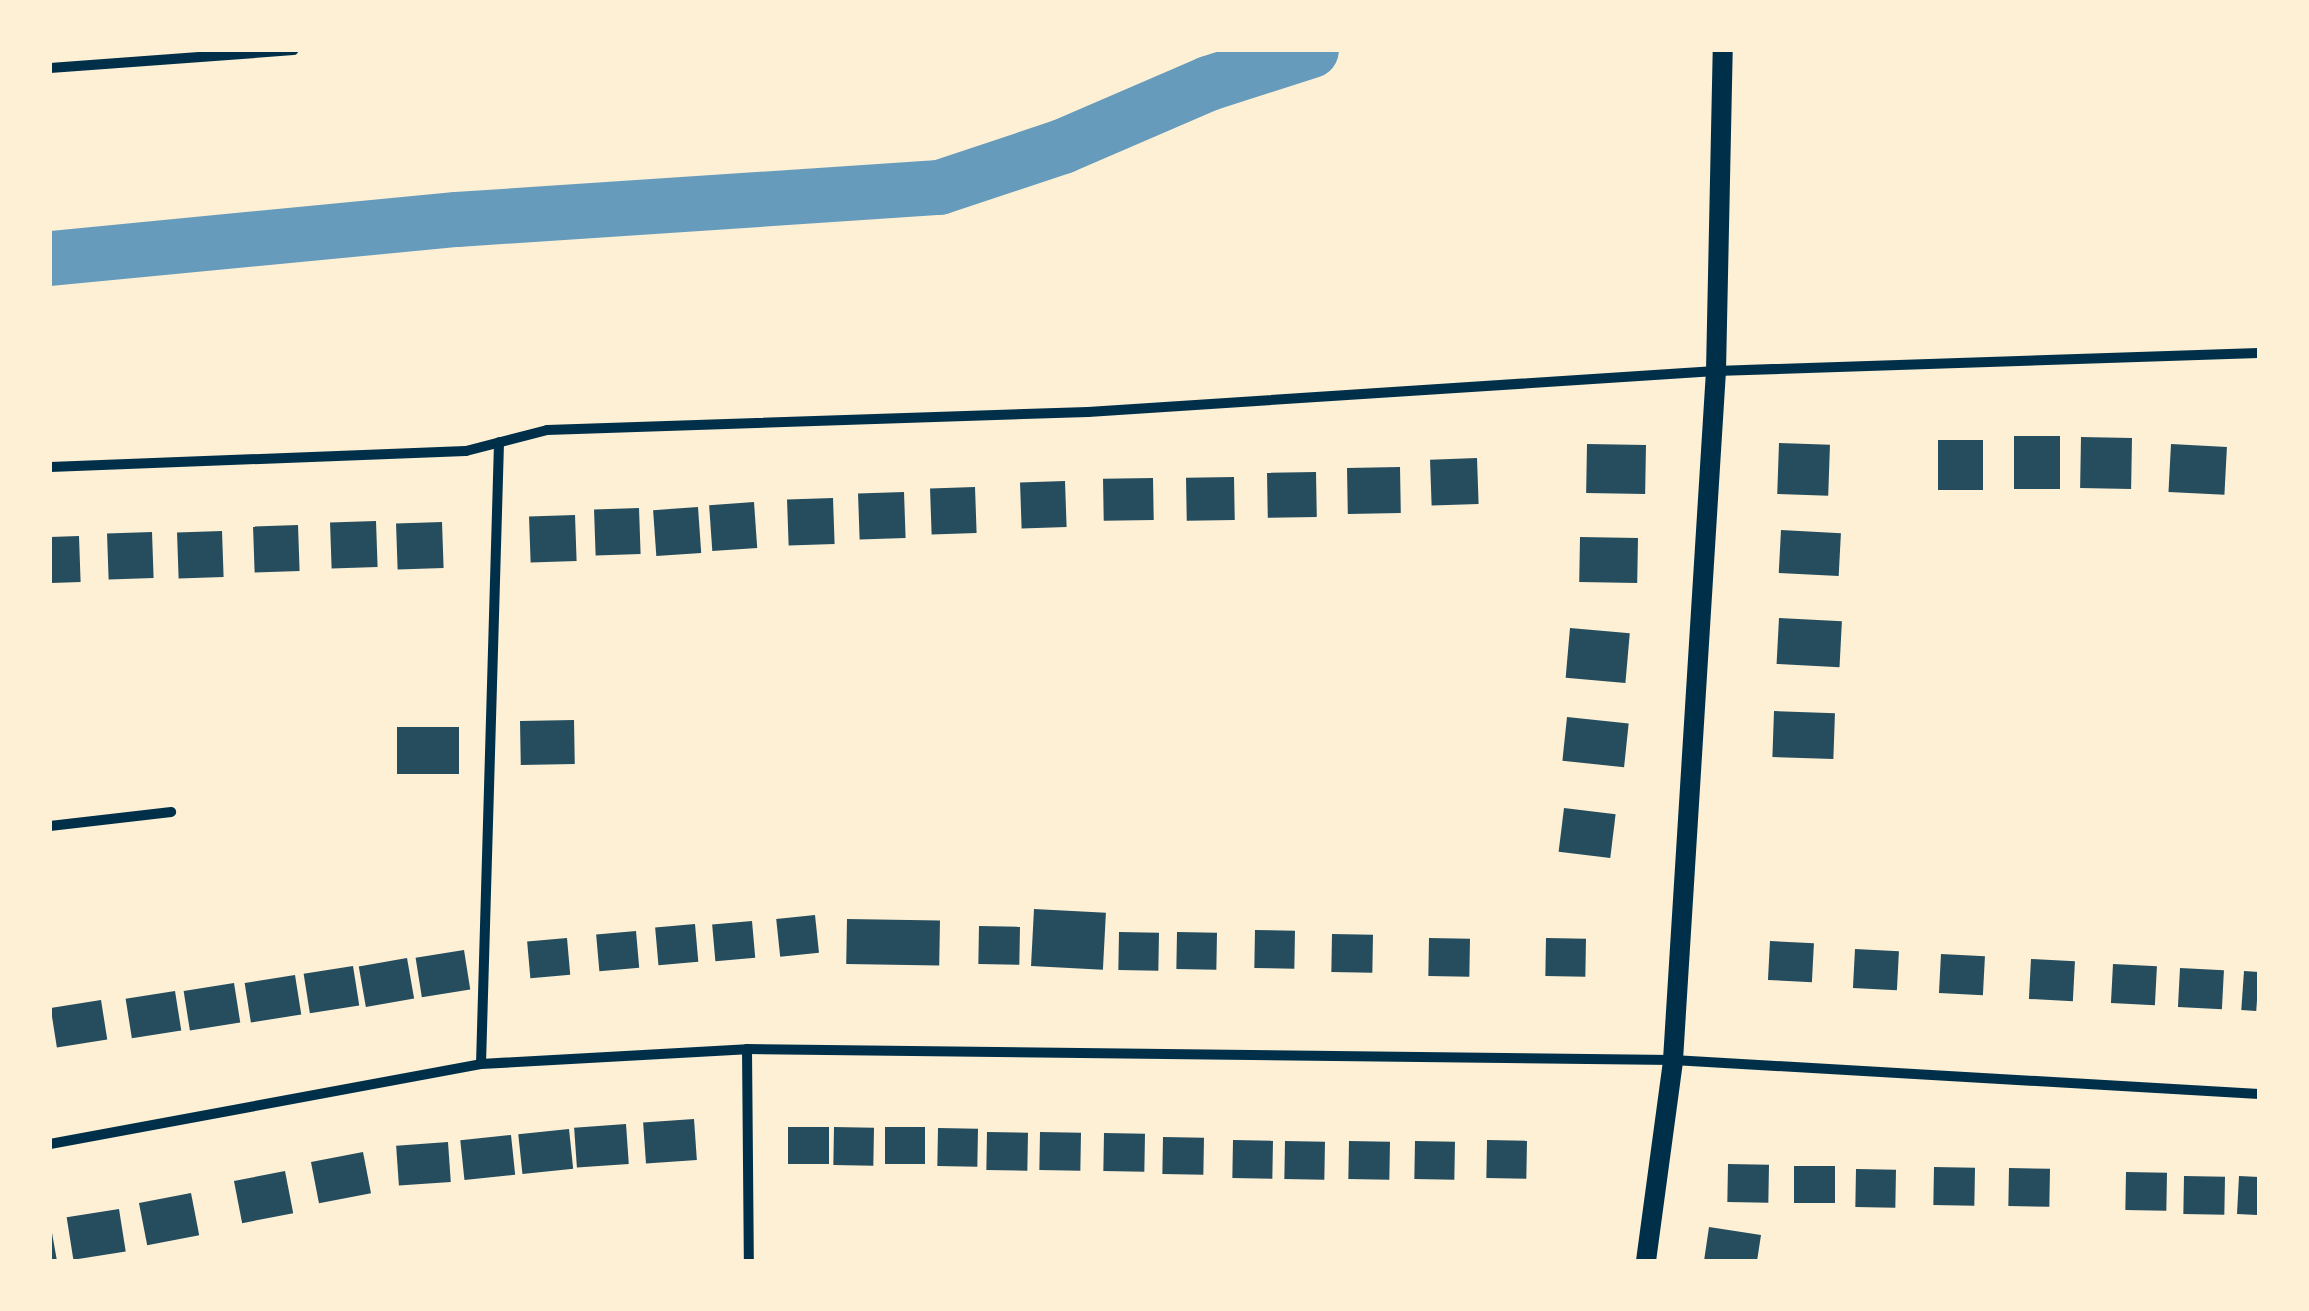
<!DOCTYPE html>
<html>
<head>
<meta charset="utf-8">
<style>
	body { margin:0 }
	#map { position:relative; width:2309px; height:1311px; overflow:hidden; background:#fdf0d5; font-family:"Crimson Pro",serif }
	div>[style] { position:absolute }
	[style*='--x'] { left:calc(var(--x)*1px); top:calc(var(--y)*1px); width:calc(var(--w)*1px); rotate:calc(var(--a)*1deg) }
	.river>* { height:55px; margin:-27.5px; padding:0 27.5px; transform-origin:27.5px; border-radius:27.5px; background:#669bbc }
	.building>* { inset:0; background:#264d5e; transform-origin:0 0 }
	.minor>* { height:10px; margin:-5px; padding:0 5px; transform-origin:5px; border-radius:5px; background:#003049 }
	.secondary>* { height:20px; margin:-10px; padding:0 10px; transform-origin:10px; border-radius:10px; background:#003049 }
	span { translate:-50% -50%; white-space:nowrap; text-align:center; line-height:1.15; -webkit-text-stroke:10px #fdf0d5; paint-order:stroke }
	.frame { position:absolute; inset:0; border:52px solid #fdf0d5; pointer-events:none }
</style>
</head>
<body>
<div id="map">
	<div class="river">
		<i style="--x:50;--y:258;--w:408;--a:-5.5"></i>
		<i style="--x:456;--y:219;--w:484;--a:-3.8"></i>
		<i style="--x:939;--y:187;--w:130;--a:-18.4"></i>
		<i style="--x:1062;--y:146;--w:159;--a:-23.3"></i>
		<i style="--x:1208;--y:83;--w:108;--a:-17.8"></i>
	</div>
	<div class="building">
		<i style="left:2014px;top:436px;width:46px;height:53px"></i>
		<i style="left:2081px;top:437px;width:51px;height:51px;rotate:1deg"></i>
		<i style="left:1983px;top:440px;width:50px;height:45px;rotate:90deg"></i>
		<i style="left:1779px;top:443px;width:51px;height:51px;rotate:2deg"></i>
		<i style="left:1587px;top:444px;width:59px;height:49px;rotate:1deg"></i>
		<i style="left:2171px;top:444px;width:56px;height:48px;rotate:3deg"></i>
		<i style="left:1477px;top:458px;width:46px;height:47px;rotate:88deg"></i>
		<i style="left:1400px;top:467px;width:46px;height:53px;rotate:89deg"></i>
		<i style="left:1316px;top:472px;width:45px;height:49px;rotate:89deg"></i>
		<i style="left:1234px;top:477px;width:43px;height:48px;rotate:89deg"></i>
		<i style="left:1153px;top:478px;width:42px;height:50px;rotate:89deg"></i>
		<i style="left:1065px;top:481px;width:46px;height:45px;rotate:88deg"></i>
		<i style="left:975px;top:487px;width:46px;height:45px;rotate:88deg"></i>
		<i style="left:904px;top:492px;width:46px;height:46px;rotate:88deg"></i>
		<i style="left:833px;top:498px;width:46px;height:46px;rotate:88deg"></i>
		<i style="left:754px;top:502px;width:46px;height:45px;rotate:86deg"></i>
		<i style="left:698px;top:507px;width:46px;height:45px;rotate:86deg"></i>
		<i style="left:639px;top:508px;width:46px;height:45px;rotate:88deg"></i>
		<i style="left:575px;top:515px;width:46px;height:46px;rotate:88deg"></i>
		<i style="left:376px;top:521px;width:46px;height:46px;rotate:88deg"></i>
		<i style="left:442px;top:522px;width:46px;height:46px;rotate:88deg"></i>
		<i style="left:298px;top:525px;width:46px;height:45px;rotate:88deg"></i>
		<i style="left:1781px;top:530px;width:60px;height:43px;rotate:3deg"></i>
		<i style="left:222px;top:531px;width:46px;height:45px;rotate:88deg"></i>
		<i style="left:152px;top:532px;width:46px;height:45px;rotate:88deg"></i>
		<i style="left:79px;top:536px;width:46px;height:29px;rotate:88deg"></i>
		<i style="left:1580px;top:537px;width:58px;height:45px;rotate:1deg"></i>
		<i style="left:1779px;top:618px;width:63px;height:46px;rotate:3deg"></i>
		<i style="left:1570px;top:628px;width:60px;height:50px;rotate:5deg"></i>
		<i style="left:1774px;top:711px;width:61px;height:46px;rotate:2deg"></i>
		<i style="left:1567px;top:717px;width:62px;height:44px;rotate:6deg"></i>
		<i style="left:574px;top:720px;width:44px;height:54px;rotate:89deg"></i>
		<i style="left:397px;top:727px;width:62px;height:47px"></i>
		<i style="left:1564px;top:808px;width:52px;height:44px;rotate:7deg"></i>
		<i style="left:1034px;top:909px;width:72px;height:57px;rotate:3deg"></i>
		<i style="left:815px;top:915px;width:38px;height:39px;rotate:84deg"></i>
		<i style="left:847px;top:919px;width:93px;height:45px;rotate:1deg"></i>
		<i style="left:752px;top:921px;width:37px;height:40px;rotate:85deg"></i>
		<i style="left:695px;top:924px;width:38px;height:40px;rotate:85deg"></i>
		<i style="left:979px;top:926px;width:41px;height:38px;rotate:1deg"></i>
		<i style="left:1255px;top:930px;width:40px;height:38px;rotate:1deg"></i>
		<i style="left:636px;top:931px;width:37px;height:40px;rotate:85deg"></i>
		<i style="left:1119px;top:932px;width:40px;height:38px;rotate:1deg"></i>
		<i style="left:1177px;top:932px;width:40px;height:37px;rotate:1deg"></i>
		<i style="left:1332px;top:934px;width:41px;height:38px;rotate:1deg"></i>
		<i style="left:567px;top:938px;width:37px;height:40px;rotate:85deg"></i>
		<i style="left:1429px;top:938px;width:41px;height:38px;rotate:1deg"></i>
		<i style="left:1546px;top:938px;width:40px;height:38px;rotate:1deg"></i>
		<i style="left:1770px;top:941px;width:44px;height:39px;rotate:3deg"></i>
		<i style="left:1855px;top:949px;width:44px;height:39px;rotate:3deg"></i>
		<i style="left:464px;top:950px;width:40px;height:49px;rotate:81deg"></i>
		<i style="left:1941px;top:954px;width:44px;height:39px;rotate:3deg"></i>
		<i style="left:407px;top:958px;width:41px;height:49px;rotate:80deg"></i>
		<i style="left:2031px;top:959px;width:44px;height:40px;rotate:3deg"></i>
		<i style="left:2113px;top:964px;width:44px;height:39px;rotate:3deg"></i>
		<i style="left:353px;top:966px;width:40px;height:50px;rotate:81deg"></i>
		<i style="left:2180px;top:968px;width:44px;height:39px;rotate:3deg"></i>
		<i style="left:2244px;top:971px;width:15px;height:39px;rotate:4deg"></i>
		<i style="left:295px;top:975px;width:40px;height:51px;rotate:81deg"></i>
		<i style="left:234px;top:983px;width:40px;height:51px;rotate:81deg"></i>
		<i style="left:175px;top:991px;width:40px;height:50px;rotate:81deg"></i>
		<i style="left:101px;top:1000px;width:40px;height:51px;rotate:81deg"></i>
		<i style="left:694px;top:1119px;width:41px;height:51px;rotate:86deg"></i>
		<i style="left:626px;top:1124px;width:40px;height:52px;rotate:86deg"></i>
		<i style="left:788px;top:1127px;width:41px;height:37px"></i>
		<i style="left:834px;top:1127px;width:40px;height:38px;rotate:1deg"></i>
		<i style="left:885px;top:1127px;width:40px;height:37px"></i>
		<i style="left:938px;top:1128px;width:40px;height:38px;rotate:1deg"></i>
		<i style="left:569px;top:1129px;width:40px;height:51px;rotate:84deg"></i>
		<i style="left:987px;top:1132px;width:41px;height:38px;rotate:1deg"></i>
		<i style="left:1040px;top:1132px;width:41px;height:38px;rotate:1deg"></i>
		<i style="left:1104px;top:1133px;width:41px;height:38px;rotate:1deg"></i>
		<i style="left:511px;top:1135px;width:40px;height:51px;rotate:84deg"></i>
		<i style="left:1163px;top:1137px;width:41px;height:37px;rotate:1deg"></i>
		<i style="left:1233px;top:1140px;width:40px;height:38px;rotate:1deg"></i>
		<i style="left:1487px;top:1140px;width:40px;height:38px;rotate:1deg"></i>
		<i style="left:1285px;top:1141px;width:40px;height:38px;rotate:1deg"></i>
		<i style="left:1349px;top:1141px;width:41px;height:38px;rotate:1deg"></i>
		<i style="left:1415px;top:1141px;width:40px;height:38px;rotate:1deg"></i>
		<i style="left:448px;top:1142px;width:40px;height:52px;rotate:86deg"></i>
		<i style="left:363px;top:1152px;width:42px;height:53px;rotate:79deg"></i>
		<i style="left:1728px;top:1164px;width:41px;height:38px;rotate:1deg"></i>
		<i style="left:1794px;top:1166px;width:41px;height:37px"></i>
		<i style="left:1934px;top:1167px;width:41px;height:38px;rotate:1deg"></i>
		<i style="left:2009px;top:1168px;width:41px;height:38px;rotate:1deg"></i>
		<i style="left:1856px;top:1169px;width:40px;height:38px;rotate:1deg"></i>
		<i style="left:285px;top:1171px;width:43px;height:52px;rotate:79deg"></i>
		<i style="left:2126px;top:1172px;width:41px;height:38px;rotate:1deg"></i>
		<i style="left:2184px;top:1176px;width:41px;height:38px;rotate:1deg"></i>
		<i style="left:2239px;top:1176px;width:20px;height:38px;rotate:3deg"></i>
		<i style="left:191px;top:1193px;width:43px;height:53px;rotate:79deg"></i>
		<i style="left:119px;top:1209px;width:43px;height:53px;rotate:81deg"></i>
		<i style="clip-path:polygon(1709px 1227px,1761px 1235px,1757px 1261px,1704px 1261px)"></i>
		<i style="clip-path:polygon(50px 1233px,52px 1233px,57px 1261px,50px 1261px)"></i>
	</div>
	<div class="minor">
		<i style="--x:50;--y:68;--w:244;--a:-4.2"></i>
		<i style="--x:50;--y:467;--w:416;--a:-2.2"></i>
		<i style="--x:466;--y:451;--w:84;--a:-14.5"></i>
		<i style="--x:547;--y:430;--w:541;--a:-1.91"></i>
		<i style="--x:1088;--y:412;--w:629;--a:-3.74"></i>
		<i style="--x:1716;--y:371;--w:543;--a:-1.9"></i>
		<i style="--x:50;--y:826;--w:122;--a:-6.6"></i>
		<i style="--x:747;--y:1049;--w:212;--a:89.5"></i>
		<i style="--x:481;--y:1064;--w:622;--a:-88.34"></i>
		<i style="--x:50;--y:1144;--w:438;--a:-10.5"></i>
		<i style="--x:481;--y:1064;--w:266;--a:-3.2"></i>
		<i style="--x:747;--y:1049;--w:926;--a:0.68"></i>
		<i style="--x:1673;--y:1060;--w:587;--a:3.32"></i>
	</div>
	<div class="secondary">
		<i style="--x:1646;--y:1261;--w:203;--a:-82.3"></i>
		<i style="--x:1673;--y:1060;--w:690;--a:-86.43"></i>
		<i style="--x:1716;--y:371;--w:321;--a:-88.8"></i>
	</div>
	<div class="frame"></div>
</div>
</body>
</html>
